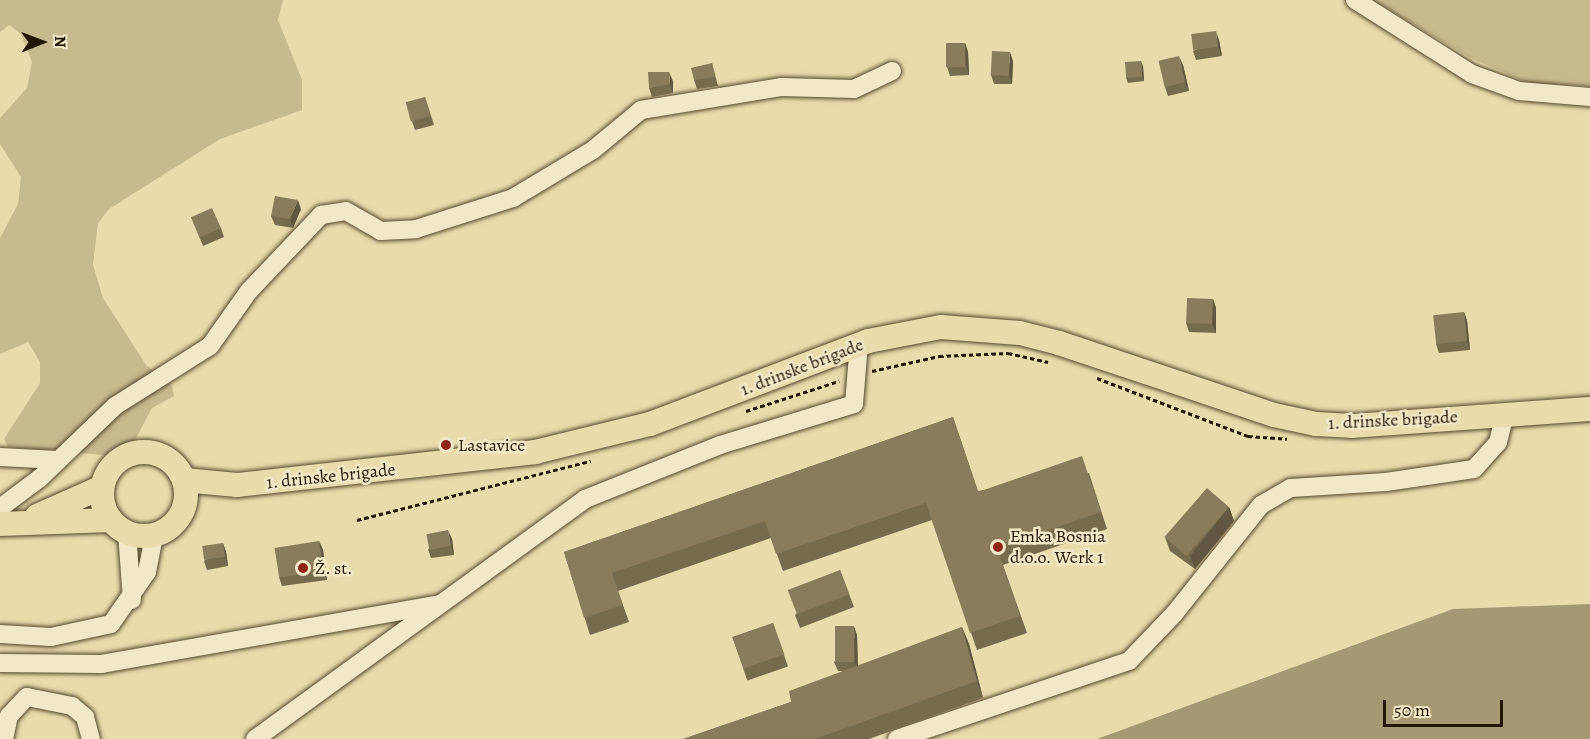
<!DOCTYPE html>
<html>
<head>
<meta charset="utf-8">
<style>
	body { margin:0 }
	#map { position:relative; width:1590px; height:739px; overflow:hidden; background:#e9dbab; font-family:Alegreya,serif }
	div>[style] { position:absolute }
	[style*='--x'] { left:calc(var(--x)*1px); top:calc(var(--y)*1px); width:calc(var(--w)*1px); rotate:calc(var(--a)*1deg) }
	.green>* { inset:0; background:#c8ba8f }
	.water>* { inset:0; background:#a69873 }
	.path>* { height:3px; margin-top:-1.5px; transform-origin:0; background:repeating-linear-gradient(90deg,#241605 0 4.5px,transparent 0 7.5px) }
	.roads { filter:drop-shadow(0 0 2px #55472e) drop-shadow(0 0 2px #55472e) }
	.minor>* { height:18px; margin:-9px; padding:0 9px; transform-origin:9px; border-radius:9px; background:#f1e8c8 }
	.major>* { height:24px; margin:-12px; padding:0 12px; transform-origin:12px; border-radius:12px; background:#e9dbab }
	.major>.ring { margin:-12px; padding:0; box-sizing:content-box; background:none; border:24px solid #e9dbab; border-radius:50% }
	.wall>* { inset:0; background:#776b4e; transform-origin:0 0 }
	.shaded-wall>* { inset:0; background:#615740 }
	.building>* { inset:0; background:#8a7c5b; transform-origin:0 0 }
	.dots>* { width:16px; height:16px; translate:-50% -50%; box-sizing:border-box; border:3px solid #f1e8c8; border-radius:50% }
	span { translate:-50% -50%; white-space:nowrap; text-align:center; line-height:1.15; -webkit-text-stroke:5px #f1e8c8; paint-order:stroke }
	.street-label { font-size:18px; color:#241605 }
	.poi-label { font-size:18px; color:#241605 }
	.left { translate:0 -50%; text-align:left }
	.north { position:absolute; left:12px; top:12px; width:60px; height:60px; -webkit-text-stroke:4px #f1e8c8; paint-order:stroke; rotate:89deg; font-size:16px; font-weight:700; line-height:24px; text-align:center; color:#241605 }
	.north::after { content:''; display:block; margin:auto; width:21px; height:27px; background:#241605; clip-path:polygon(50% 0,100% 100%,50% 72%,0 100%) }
	.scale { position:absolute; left:1383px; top:700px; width:120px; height:27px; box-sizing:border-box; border:3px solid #241605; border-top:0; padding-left:8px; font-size:18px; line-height:21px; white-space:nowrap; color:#241605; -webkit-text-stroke:4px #f1e8c8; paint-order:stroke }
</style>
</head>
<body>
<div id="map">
	<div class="green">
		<i style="clip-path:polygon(0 0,283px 0,278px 20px,302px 80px,302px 110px,220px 139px,109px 209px,98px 223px,93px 265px,103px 298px,146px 365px,172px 386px,174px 396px,152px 408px,133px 444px,115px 456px,8px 447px,4px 439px,40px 383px,40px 362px,28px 342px,0 354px,0 238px,18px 204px,21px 177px,0 144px,0 118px,27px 88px,32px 62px,21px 34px,9px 25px,0 32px)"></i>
		<i style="clip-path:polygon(1373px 0,1590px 0,1590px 86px,1529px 83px,1471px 58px)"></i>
	</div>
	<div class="water">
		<i style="clip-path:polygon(1590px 604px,1590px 739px,1097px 739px,1453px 609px)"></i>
	</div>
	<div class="path">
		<i style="--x:872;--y:371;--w:69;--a:-12.6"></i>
		<i style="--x:939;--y:356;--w:69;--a:-2.5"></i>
		<i style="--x:1008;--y:353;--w:41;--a:12.7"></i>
		<i style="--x:1097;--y:378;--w:162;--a:21"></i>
		<i style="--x:1248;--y:436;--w:39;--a:4"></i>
		<i style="--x:746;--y:411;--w:98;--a:-17.9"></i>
		<i style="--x:357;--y:520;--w:241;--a:-14.2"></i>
	</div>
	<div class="roads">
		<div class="minor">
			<i style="--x:1355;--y:0;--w:138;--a:32.3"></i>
			<i style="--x:1472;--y:74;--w:50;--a:19.9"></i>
			<i style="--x:1519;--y:91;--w:71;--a:4.8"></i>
			<i style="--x:0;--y:457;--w:58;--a:3"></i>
			<i style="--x:0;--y:508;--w:50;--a:-36.9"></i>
			<i style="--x:40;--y:478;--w:104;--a:-43.8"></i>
			<i style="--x:115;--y:406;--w:112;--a:-32.3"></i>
			<i style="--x:210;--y:346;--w:67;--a:-54.7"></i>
			<i style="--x:249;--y:291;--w:105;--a:-46.5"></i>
			<i style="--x:321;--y:215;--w:25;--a:-9"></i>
			<i style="--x:346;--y:211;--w:40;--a:29.7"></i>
			<i style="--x:381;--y:231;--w:35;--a:-3"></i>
			<i style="--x:416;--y:229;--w:102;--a:-17.7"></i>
			<i style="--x:513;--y:198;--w:93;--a:-31"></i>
			<i style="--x:593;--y:150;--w:62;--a:-39.8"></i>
			<i style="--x:641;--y:110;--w:143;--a:-9.3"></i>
			<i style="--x:782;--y:87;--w:72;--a:1.6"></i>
			<i style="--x:854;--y:89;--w:42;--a:-25.3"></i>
			<i style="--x:127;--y:533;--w:67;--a:85.7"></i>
			<i style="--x:0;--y:634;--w:51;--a:3.4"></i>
			<i style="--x:51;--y:637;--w:61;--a:-12.2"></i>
			<i style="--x:111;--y:624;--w:63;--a:-55.3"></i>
			<i style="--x:147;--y:572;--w:38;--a:-79"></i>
			<i style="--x:0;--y:663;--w:101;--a:0.6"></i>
			<i style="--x:101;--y:664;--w:341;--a:-10"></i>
			<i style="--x:4;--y:739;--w:24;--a:-78"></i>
			<i style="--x:9;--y:716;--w:26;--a:-47"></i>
			<i style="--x:27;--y:697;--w:46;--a:11.3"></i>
			<i style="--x:72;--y:706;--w:17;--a:40"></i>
			<i style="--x:85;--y:717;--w:23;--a:75"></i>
			<i style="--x:255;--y:739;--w:408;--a:-36"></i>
			<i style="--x:585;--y:499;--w:145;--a:-21.8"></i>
			<i style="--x:720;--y:445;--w:140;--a:-17"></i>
			<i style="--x:854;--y:404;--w:61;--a:-85.3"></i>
			<i style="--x:897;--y:739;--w:245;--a:-18.6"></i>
			<i style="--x:1129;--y:661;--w:65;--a:-46.2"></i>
			<i style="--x:1174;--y:614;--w:139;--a:-51.4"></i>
			<i style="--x:1261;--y:505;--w:34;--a:-30"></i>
			<i style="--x:1291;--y:488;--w:95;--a:-3.6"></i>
			<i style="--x:1386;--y:482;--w:89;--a:-8.4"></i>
			<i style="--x:1474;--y:469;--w:36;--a:-48"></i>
			<i style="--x:1498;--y:442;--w:30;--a:-76"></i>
		</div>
		<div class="major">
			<i class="ring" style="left:102px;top:452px;width:60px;height:60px"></i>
			<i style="--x:184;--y:480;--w:53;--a:5.4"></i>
			<i style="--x:237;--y:485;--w:300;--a:-6.3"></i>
			<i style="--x:535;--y:452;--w:118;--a:-13.7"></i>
			<i style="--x:650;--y:424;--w:233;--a:-20.8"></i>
			<i style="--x:868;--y:341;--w:74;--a:-10.9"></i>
			<i style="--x:941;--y:327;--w:79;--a:4.3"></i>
			<i style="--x:1020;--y:333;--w:40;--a:14.4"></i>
			<i style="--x:1059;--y:343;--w:227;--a:18.5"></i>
			<i style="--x:1274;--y:415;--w:43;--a:12.1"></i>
			<i style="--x:1316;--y:424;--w:36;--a:3"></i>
			<i style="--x:1352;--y:426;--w:239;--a:-4.1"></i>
			<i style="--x:37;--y:516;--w:71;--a:-24"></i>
			<i style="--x:0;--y:524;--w:111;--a:-2.1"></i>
		</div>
	</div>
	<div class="wall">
		<i style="clip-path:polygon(1219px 40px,1222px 56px,1196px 60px,1193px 51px)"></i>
		<i style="clip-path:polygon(965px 43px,968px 52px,969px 75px,950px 76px,947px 67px)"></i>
		<i style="clip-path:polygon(1013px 61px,1012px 84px,994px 84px,991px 75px)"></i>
		<i style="clip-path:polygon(712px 63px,718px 86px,697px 89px,694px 80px)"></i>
		<i style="clip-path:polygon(1183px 65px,1189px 91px,1168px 96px,1165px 87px)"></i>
		<i style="clip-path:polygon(1143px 66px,1144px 81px,1128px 83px,1126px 78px)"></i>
		<i style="clip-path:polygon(673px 81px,673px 93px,652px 97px,649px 88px)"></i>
		<i style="clip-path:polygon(425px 97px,434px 125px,415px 130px,412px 121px)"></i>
		<i style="clip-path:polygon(301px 209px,293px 228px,275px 225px,271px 216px)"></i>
		<i style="clip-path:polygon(191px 217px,221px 228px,224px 237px,203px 246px)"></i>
		<i style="clip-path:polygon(1213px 299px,1216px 308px,1216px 333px,1189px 332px,1186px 323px)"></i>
		<i style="clip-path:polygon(1464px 312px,1467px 321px,1470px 350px,1439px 353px,1436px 344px)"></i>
		<i style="clip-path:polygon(953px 417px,978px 491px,1089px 473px,1107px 529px,1003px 565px,1027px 633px,977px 650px,932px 520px,783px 571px,771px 538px,618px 591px,629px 622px,590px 635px,564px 552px)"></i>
		<i style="clip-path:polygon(1229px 507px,1234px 521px,1195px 569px,1170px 551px,1165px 537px)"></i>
		<i style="clip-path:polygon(452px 539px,454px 555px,431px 558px,428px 549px)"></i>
		<i style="clip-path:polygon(319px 541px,323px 550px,327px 580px,282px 586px,279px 577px)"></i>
		<i style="clip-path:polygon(223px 543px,226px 552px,228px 566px,207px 570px,204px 561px)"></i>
		<i style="clip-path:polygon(840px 570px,854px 607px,800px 628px,795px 615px)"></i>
		<i style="left:773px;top:623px;width:46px;height:43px;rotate:71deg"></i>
		<i style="clip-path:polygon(962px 627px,969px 644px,983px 698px,869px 739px,683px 739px,791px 702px,843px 671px,838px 671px,834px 662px,857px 635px,858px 666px)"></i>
	</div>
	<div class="shaded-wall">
		<i style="clip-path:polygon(1216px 31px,1219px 40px,1222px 56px,1218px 47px)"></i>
		<i style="clip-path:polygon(965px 43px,968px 52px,969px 75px,966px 66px)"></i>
		<i style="clip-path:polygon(1010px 52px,1013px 61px,1012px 84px,1009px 75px)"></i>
		<i style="clip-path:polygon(1179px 56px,1183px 65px,1189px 91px,1185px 82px)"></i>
		<i style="clip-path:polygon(1141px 61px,1143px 66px,1144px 81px,1142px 77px)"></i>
		<i style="clip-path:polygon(669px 72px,673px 81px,673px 93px,670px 84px)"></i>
		<i style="clip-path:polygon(298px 200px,301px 209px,293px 228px,290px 219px)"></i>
		<i style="clip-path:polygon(1213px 299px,1216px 308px,1216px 333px,1212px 324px)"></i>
		<i style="clip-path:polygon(1464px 312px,1467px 321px,1470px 350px,1467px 341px)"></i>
		<i style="clip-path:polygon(1229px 507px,1234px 521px,1195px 569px,1190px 556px)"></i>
		<i style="clip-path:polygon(448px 530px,452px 539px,454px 555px,451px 546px)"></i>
		<i style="clip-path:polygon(319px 541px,323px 550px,327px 580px,324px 571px)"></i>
		<i style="clip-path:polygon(223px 543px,226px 552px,228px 566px,225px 557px)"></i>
		<i style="clip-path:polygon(854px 626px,857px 635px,858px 672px,855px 663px)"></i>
		<i style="clip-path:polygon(962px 627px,969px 644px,983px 698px,977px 681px)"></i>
	</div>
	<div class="building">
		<i style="left:1216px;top:31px;width:16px;height:25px;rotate:83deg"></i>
		<i style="left:946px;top:43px;width:19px;height:24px"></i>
		<i style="left:992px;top:51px;width:18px;height:24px;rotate:3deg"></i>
		<i style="left:1179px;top:56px;width:27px;height:21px;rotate:77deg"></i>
		<i style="left:1141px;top:61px;width:16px;height:16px;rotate:86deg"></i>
		<i style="clip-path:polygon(712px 63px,715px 77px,694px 80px,691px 68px)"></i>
		<i style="clip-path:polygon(648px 72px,669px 72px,670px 84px,649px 88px)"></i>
		<i style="left:425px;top:97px;width:20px;height:20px;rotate:75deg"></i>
		<i style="clip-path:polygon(275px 196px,298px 200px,290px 219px,271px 216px)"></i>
		<i style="left:212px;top:208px;width:22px;height:23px;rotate:66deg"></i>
		<i style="left:1187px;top:298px;width:26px;height:25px;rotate:2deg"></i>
		<i style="left:1464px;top:312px;width:29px;height:31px;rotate:84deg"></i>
		<i style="clip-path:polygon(953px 417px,978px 492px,1082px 456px,1101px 512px,997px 548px,1020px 616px,970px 633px,926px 503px,776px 554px,765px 521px,612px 573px,623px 605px,584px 618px,564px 552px)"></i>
		<i style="left:1207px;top:488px;width:29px;height:65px;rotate:41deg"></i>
		<i style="left:448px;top:530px;width:16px;height:22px;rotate:79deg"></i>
		<i style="left:319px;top:541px;width:30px;height:45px;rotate:81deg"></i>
		<i style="left:223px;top:543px;width:14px;height:21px;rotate:82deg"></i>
		<i style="left:840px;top:570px;width:26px;height:56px;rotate:69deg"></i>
		<i style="left:773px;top:623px;width:33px;height:43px;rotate:70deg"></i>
		<i style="left:835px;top:626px;width:19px;height:36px"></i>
		<i style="clip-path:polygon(962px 627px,977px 681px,815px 739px,683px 739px,791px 702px,789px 691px)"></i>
	</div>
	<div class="dots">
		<i style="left:446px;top:445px;background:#8f2418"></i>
		<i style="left:998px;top:547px;background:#8f2418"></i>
		<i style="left:303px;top:568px;background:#8f2418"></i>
	</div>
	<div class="street-label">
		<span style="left:802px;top:367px;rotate:-21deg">1. drinske brigade</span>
		<span style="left:1393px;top:420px;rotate:-3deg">1. drinske brigade</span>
		<span style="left:331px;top:476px;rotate:-6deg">1. drinske brigade</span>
	</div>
	<div class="poi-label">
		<span class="left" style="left:458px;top:445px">Lastavice</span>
		<span class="left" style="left:1010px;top:547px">Emka Bosnia<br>d.o.o. Werk 1</span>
		<span class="left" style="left:315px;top:568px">Ž. st.</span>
	</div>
	<div class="north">N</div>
	<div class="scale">50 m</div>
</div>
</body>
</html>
